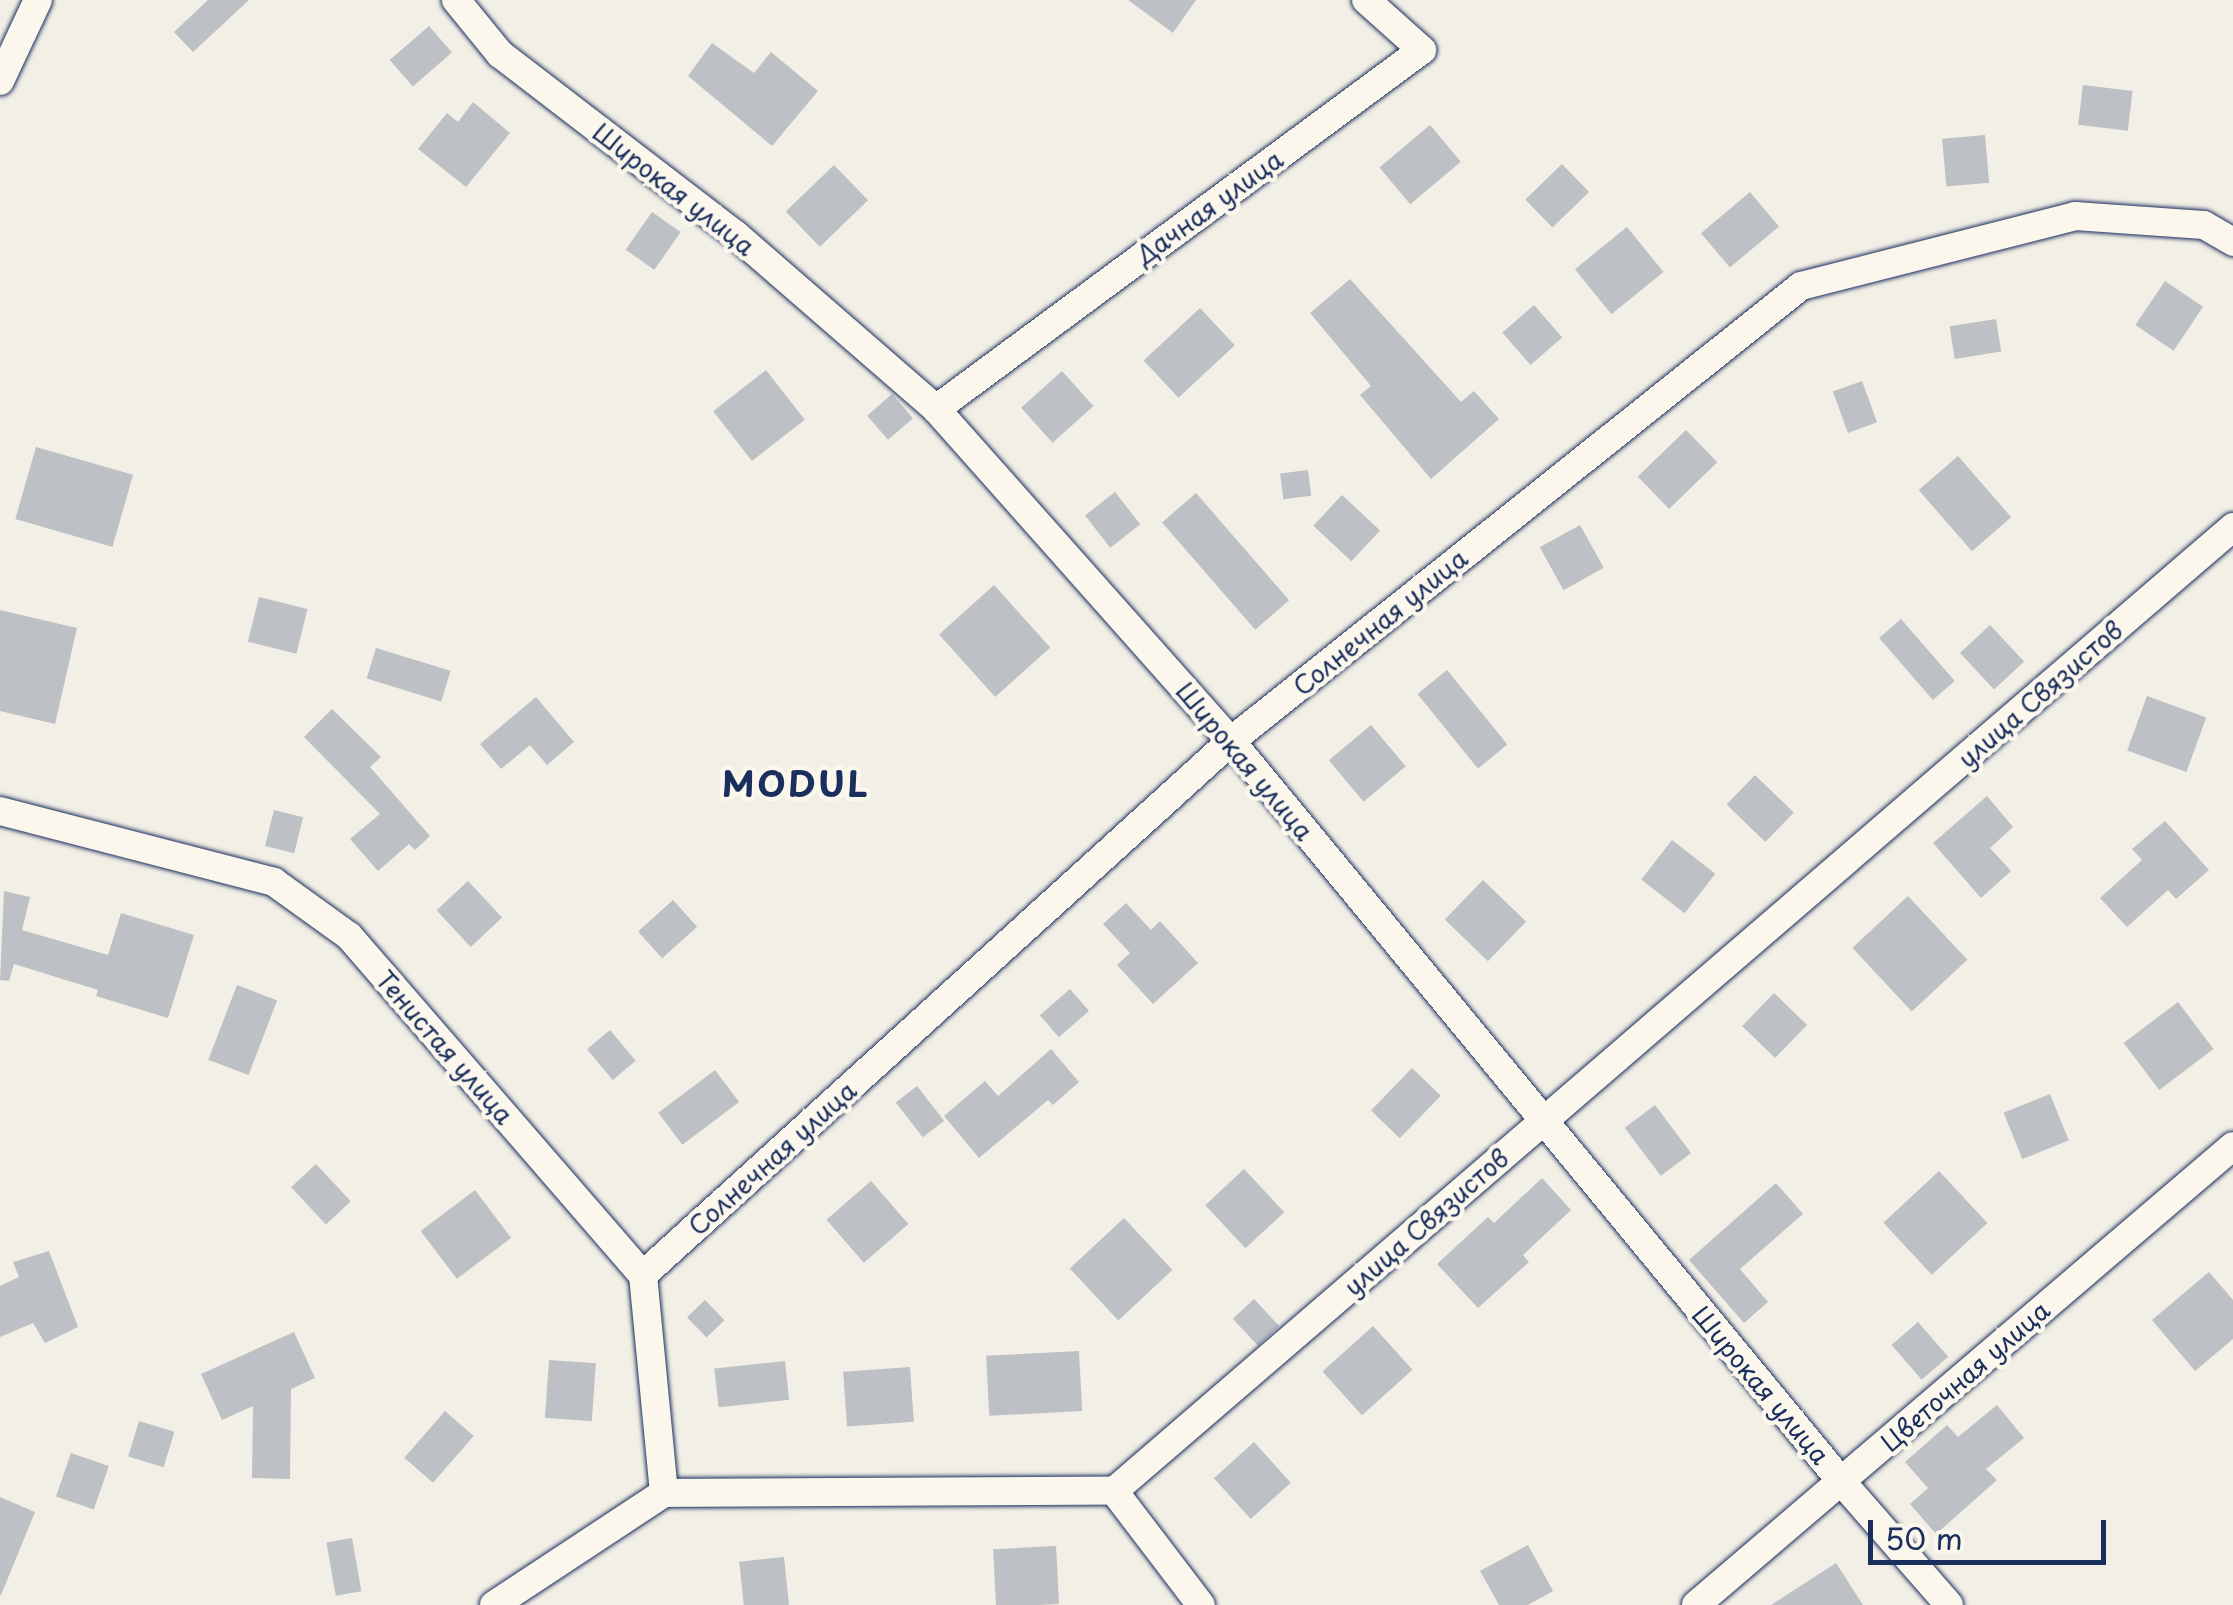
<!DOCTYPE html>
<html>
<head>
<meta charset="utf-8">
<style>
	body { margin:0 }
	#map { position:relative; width:2233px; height:1605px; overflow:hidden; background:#f2efe6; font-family:"Playpen Sans",sans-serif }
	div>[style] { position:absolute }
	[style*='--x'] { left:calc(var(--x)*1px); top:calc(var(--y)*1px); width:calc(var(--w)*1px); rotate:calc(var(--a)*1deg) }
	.building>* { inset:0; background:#bdc0c4; transform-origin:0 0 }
	.roads { filter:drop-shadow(0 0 2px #1b2f5e) drop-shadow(0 0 2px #1b2f5e) }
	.minor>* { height:28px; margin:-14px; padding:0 14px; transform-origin:14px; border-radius:14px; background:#fbf7ec }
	span { translate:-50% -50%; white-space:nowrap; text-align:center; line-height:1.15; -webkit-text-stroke:9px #fbf7ec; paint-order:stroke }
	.street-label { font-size:25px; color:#1b2f5e }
	.district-label { font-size:35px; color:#1b2f5e; font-weight:700; letter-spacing:2.5px }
	.scale { position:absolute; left:1868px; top:1520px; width:238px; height:45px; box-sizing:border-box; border:5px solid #1b2f5e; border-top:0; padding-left:12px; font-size:30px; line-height:35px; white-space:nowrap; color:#1b2f5e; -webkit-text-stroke:8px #fbf7ec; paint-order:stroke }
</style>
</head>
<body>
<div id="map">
	<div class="building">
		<i style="clip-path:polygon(208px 0,249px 0,193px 52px,174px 32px)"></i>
		<i style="clip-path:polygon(1128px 0,1196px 0,1173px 33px)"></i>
		<i style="left:429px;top:26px;width:35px;height:52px;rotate:49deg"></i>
		<i style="clip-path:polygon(712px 43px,754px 73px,771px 52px,818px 91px,772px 146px,688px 76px)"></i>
		<i style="left:2083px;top:85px;width:50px;height:40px;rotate:7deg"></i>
		<i style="clip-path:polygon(473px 102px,510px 133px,466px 187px,418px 149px,447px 113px,458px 122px)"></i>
		<i style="left:1430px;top:125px;width:48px;height:66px;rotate:50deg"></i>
		<i style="left:1985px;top:135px;width:48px;height:43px;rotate:85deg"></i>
		<i style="left:1562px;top:164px;width:39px;height:51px;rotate:46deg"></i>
		<i style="left:834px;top:165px;width:49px;height:67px;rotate:46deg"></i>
		<i style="left:1750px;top:192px;width:45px;height:64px;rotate:50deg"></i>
		<i style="left:652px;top:212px;width:35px;height:46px;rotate:35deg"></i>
		<i style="left:1627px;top:227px;width:58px;height:67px;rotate:51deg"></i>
		<i style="clip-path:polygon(1350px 279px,1461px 402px,1474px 391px,1499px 419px,1431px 479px,1360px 395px,1371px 386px,1310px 313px)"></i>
		<i style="left:2165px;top:281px;width:46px;height:53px;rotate:34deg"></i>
		<i style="left:1534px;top:305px;width:43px;height:42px;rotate:49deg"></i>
		<i style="left:1200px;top:308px;width:51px;height:77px;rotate:47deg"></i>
		<i style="left:1996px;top:319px;width:33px;height:47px;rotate:81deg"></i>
		<i style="left:766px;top:370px;width:63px;height:67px;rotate:52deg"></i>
		<i style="left:1062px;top:371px;width:47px;height:55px;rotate:48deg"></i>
		<i style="left:1862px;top:381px;width:44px;height:31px;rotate:70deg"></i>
		<i style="left:892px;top:394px;width:32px;height:33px;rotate:49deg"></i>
		<i style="left:1686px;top:430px;width:45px;height:67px;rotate:46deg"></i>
		<i style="left:36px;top:447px;width:101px;height:75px;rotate:16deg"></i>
		<i style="left:1958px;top:456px;width:81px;height:52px;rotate:49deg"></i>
		<i style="left:1308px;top:470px;width:26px;height:28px;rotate:83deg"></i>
		<i style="left:1115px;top:492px;width:41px;height:38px;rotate:52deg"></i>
		<i style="left:1196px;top:493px;width:142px;height:45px;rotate:49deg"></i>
		<i style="left:1342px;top:495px;width:52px;height:42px;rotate:43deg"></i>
		<i style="left:1580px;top:525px;width:49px;height:46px;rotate:61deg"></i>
		<i style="left:994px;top:585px;width:84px;height:74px;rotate:48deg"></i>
		<i style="left:259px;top:597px;width:50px;height:46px;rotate:14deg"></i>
		<i style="clip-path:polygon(0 610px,77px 628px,55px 724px,0 711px)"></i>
		<i style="left:1901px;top:619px;width:82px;height:29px;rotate:49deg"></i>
		<i style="left:1990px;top:625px;width:50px;height:41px;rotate:47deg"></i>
		<i style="left:376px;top:648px;width:78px;height:32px;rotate:17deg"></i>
		<i style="left:1447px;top:670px;width:96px;height:38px;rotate:51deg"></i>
		<i style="left:2147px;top:696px;width:63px;height:58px;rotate:20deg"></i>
		<i style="clip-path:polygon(536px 697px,574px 742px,547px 765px,530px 745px,501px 769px,480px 744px)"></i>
		<i style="clip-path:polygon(332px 709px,381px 757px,370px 767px,430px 836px,415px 850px,409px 844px,378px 871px,350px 839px,380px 814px,304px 737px)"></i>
		<i style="left:1371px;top:725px;width:54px;height:55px;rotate:50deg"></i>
		<i style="left:1755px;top:775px;width:54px;height:41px;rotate:44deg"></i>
		<i style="clip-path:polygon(1987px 796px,2013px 827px,1990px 848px,2011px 871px,1981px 898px,1933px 843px)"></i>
		<i style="left:274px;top:810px;width:30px;height:37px;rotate:14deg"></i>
		<i style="clip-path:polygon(2165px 821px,2209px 870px,2176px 899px,2168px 890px,2127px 927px,2100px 898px,2142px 860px,2132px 849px)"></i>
		<i style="left:1672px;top:840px;width:55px;height:50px;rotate:38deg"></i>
		<i style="left:1483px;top:880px;width:60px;height:55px;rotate:44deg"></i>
		<i style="left:468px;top:881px;width:50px;height:43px;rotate:47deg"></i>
		<i style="clip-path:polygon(4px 891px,30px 897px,22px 930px,108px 955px,121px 913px,194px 935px,168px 1018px,96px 996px,98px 990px,14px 964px,9px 981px,0 980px)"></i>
		<i style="left:1908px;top:896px;width:87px;height:76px;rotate:47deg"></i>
		<i style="left:673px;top:900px;width:36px;height:47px;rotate:48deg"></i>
		<i style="clip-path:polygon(1126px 903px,1151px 930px,1160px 921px,1198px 963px,1153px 1004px,1117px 965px,1130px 953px,1103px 924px)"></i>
		<i style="left:237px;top:985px;width:43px;height:80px;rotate:21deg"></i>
		<i style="left:1070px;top:989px;width:29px;height:40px;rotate:49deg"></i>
		<i style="left:1774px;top:993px;width:46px;height:46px;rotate:44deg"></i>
		<i style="left:2178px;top:1002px;width:59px;height:68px;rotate:53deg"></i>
		<i style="left:610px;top:1030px;width:40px;height:30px;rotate:50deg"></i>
		<i style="clip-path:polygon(1051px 1049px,1079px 1082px,1053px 1105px,1048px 1100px,979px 1158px,944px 1116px,985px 1081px,998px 1096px)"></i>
		<i style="left:1412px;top:1068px;width:40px;height:59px;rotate:44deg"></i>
		<i style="left:715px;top:1070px;width:40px;height:71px;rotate:53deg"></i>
		<i style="left:917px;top:1086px;width:44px;height:27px;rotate:52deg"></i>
		<i style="left:2050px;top:1094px;width:50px;height:50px;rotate:68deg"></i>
		<i style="left:1655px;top:1105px;width:60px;height:38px;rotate:53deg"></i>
		<i style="left:316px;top:1164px;width:51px;height:34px;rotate:47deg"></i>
		<i style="left:1244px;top:1169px;width:59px;height:53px;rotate:47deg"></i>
		<i style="left:1939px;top:1171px;width:71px;height:76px;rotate:47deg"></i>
		<i style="clip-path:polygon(1542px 1178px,1571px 1210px,1523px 1255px,1529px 1262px,1478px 1308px,1437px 1264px,1488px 1217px,1494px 1223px)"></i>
		<i style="left:871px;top:1181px;width:57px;height:59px;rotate:49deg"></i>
		<i style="clip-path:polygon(1776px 1183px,1803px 1214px,1740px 1269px,1768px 1302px,1744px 1323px,1689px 1260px)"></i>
		<i style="left:475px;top:1190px;width:60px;height:68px;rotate:53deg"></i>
		<i style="left:1124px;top:1218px;width:71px;height:74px;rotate:47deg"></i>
		<i style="clip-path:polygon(49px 1251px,78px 1327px,45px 1343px,33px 1323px,0 1337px,0 1286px,19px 1277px,13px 1262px)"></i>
		<i style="clip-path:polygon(2209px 1272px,2233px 1300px,2233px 1339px,2195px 1371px,2152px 1320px)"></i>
		<i style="left:1254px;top:1299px;width:37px;height:29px;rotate:47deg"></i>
		<i style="left:705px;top:1300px;width:28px;height:25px;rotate:46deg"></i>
		<i style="left:1918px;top:1322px;width:46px;height:35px;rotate:49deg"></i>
		<i style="left:1373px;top:1326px;width:59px;height:68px;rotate:48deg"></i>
		<i style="clip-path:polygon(294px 1332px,315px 1378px,291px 1389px,290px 1479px,252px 1478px,253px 1406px,222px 1420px,201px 1374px)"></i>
		<i style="left:1079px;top:1351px;width:60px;height:93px;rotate:87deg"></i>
		<i style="left:549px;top:1360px;width:47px;height:58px;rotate:4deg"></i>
		<i style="left:785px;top:1361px;width:39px;height:71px;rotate:84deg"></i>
		<i style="left:910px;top:1367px;width:55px;height:67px;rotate:86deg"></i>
		<i style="clip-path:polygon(1997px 1405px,2024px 1438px,1986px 1469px,1997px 1480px,1936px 1534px,1910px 1504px,1928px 1488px,1905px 1462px,1947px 1425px,1958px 1437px)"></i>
		<i style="left:445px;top:1411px;width:38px;height:62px;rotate:41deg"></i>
		<i style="left:139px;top:1421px;width:37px;height:37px;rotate:17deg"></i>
		<i style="left:1254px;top:1442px;width:55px;height:54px;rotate:48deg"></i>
		<i style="left:71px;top:1453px;width:40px;height:46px;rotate:19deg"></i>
		<i style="clip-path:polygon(0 1497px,35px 1512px,1px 1595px,0 1595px)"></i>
		<i style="left:352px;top:1538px;width:54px;height:26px;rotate:80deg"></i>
		<i style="clip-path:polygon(1528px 1545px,1553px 1591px,1528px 1605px,1499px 1605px,1480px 1571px)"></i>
		<i style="left:1056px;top:1546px;width:58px;height:63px;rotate:87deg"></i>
		<i style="left:784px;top:1557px;width:48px;height:45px;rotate:84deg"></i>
		<i style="clip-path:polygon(1836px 1563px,1863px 1605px,1771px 1605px)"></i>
	</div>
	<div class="roads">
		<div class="minor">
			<i style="--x:456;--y:0;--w:70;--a:50.8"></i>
			<i style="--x:500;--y:54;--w:297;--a:37.5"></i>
			<i style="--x:736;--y:235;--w:265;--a:41"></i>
			<i style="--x:936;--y:409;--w:444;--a:48.4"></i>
			<i style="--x:1231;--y:741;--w:959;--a:50.5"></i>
			<i style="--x:1841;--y:1481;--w:164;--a:48.9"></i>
			<i style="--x:0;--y:81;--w:89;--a:-64.9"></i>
			<i style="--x:936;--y:409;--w:604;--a:-36.45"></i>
			<i style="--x:1422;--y:50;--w:75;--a:-138.2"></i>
			<i style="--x:0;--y:811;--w:283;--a:14.5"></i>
			<i style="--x:274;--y:882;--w:92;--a:35.8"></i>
			<i style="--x:349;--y:936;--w:449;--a:49.1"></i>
			<i style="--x:643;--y:1275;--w:219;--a:84.5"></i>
			<i style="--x:643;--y:1275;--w:794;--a:-42.24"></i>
			<i style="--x:1231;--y:741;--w:729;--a:-38.6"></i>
			<i style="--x:1801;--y:286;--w:283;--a:-14.3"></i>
			<i style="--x:2075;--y:216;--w:129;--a:4"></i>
			<i style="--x:2204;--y:225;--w:34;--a:30"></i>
			<i style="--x:1114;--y:1491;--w:143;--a:52.7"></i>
			<i style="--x:494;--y:1605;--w:204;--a:-33.4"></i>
			<i style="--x:664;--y:1493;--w:450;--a:-0.3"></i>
			<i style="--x:1114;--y:1491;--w:1477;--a:-40.74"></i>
			<i style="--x:1696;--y:1605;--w:706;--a:-40.52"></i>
		</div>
	</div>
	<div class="street-label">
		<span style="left:674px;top:189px;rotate:38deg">Широкая улица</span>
		<span style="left:1209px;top:207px;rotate:-36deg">Дачная улица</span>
		<span style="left:1380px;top:622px;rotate:-39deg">Солнечная улица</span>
		<span style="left:2040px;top:694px;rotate:-41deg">улица Связистов</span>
		<span style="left:1245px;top:761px;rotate:50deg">Широкая улица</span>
		<span style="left:445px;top:1047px;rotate:49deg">Тенистая улица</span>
		<span style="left:772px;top:1158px;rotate:-42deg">Солнечная улица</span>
		<span style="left:1426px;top:1222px;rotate:-41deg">улица Связистов</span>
		<span style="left:1965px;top:1376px;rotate:-41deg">Цветочная улица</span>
		<span style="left:1761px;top:1385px;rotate:50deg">Широкая улица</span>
	</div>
	<div class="district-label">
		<span style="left:796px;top:783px">MODUL</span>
	</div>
	<div class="scale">50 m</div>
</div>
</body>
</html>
